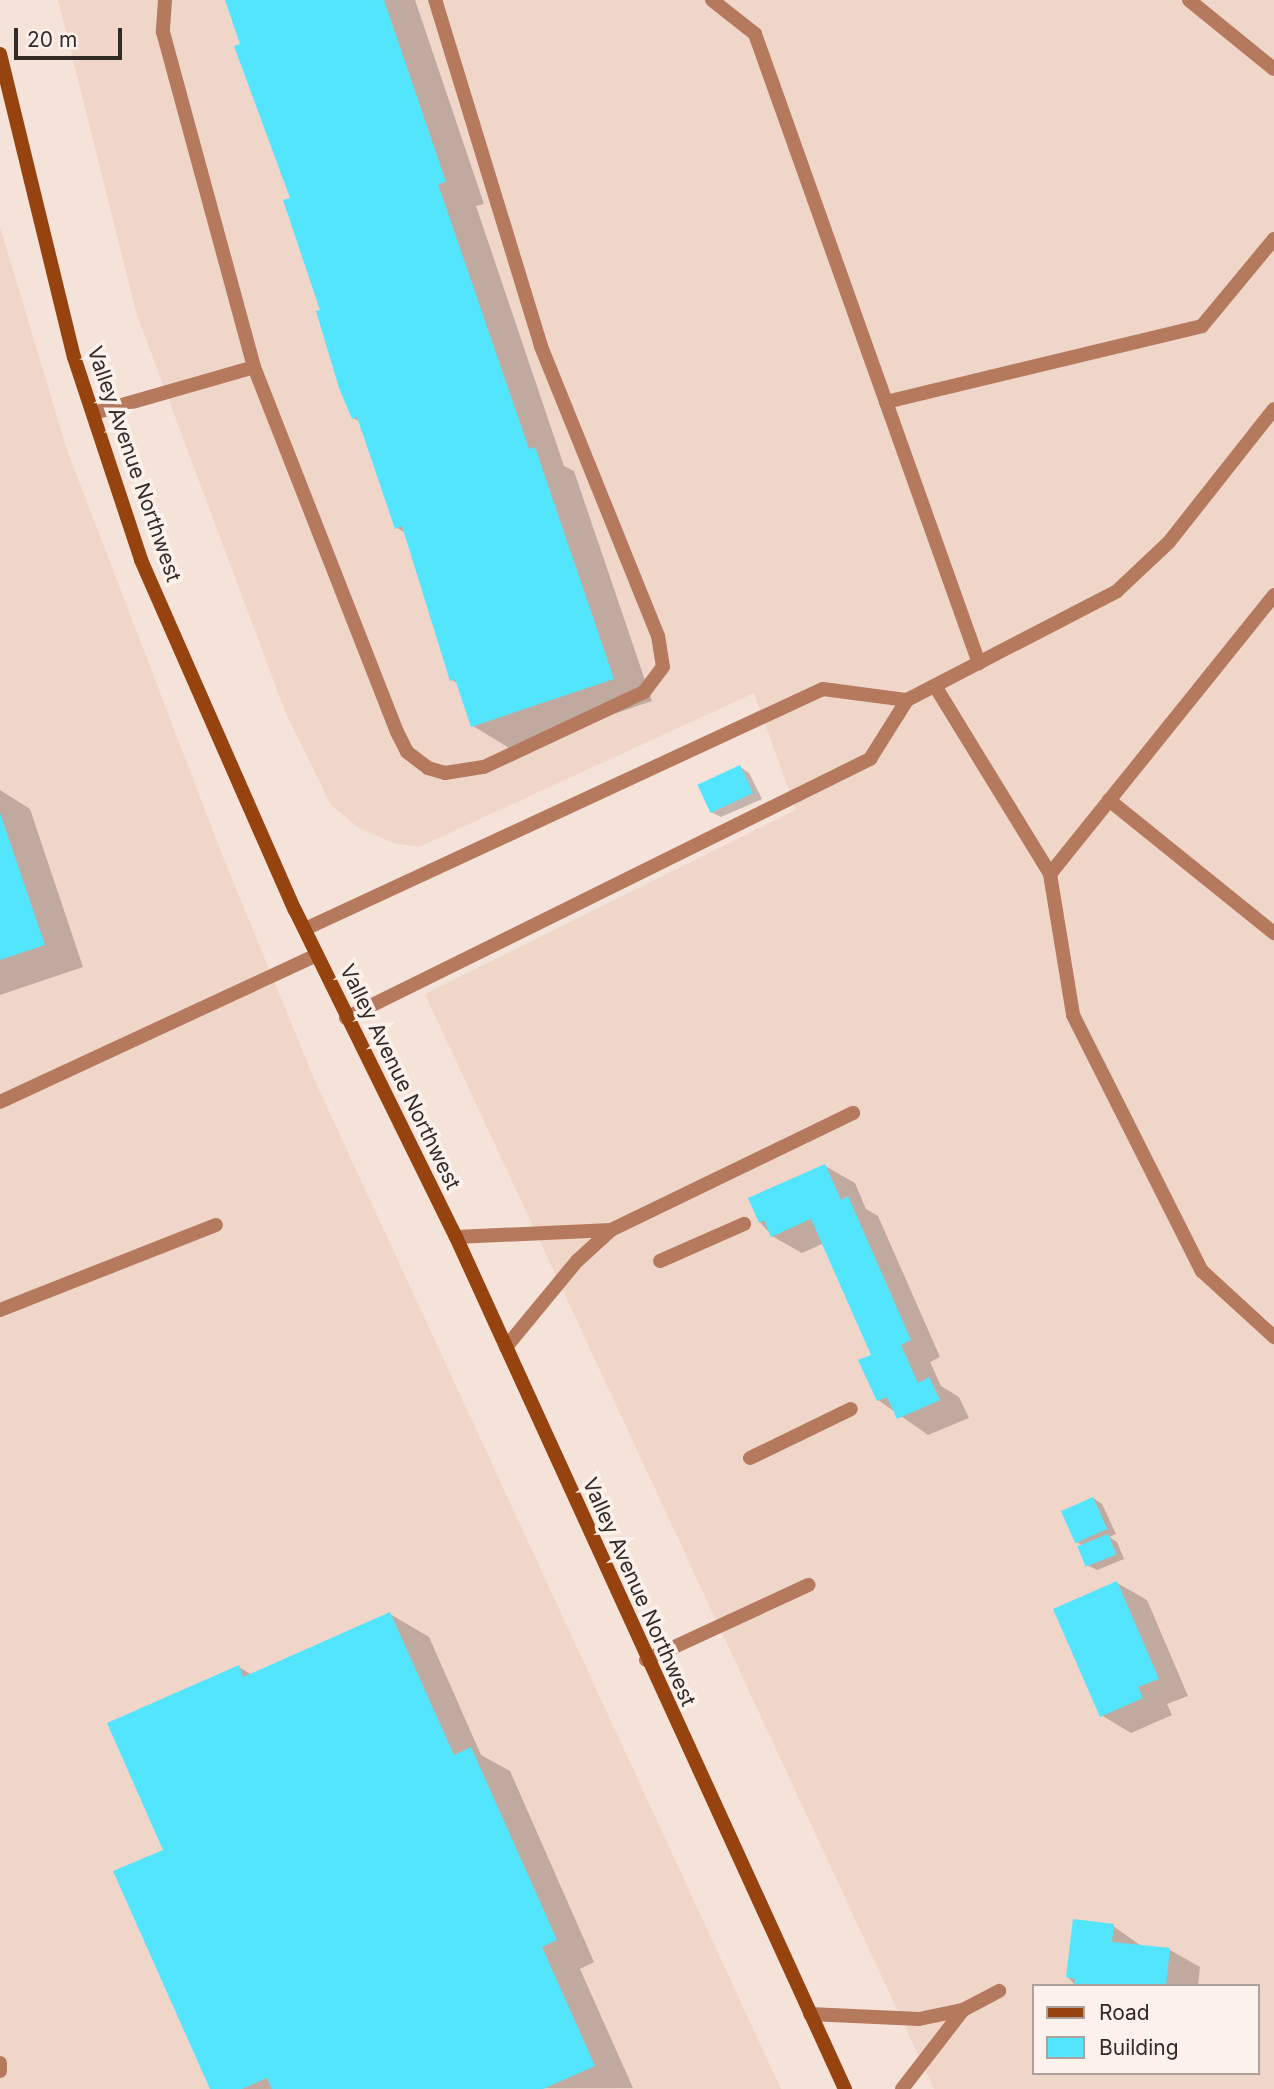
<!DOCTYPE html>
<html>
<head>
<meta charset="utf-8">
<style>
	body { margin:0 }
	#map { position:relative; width:1274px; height:2089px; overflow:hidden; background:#f5e2d9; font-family:Inter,sans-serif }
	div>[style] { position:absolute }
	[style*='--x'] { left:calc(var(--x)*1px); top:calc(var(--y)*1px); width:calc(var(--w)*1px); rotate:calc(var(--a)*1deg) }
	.built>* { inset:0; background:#f0d5c9 }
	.shadow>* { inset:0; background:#0003 }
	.building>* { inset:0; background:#53e5fd; transform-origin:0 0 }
	.lane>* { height:14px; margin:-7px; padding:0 7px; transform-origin:7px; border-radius:7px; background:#b57a5e }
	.secondary>* { height:14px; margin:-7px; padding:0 7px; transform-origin:7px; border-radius:7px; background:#964310 }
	span { translate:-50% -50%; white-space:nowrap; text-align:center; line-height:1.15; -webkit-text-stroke:7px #fdf1ec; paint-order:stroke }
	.street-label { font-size:21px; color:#322a27 }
	.legend { position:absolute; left:1032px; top:1984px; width:228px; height:91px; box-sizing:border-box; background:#fdf1ec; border:2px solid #aca19d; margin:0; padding:9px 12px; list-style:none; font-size:21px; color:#322a27 }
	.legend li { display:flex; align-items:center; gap:14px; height:35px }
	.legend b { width:35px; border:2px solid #aca19d }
	.scale { position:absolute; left:14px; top:28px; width:108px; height:32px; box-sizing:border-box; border:4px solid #322a27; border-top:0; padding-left:9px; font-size:21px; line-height:24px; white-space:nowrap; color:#322a27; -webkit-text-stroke:5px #fdf1ec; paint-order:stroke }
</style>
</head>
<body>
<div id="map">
	<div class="built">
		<i style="clip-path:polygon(evenodd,58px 0,1274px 0,1274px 2089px,934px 2089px,425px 994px,796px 810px,754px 693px,419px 847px,393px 843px,359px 828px,331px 805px,286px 714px,136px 312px,58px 0,1034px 1986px,1258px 1986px,1258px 2073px,1034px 2073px,1034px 1986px)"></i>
		<i style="clip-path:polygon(0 227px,67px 450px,223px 857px,315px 1081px,781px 2089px,0 2089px)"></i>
	</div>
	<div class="shadow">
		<i style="clip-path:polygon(227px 0,415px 0,484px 204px,476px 206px,564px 466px,574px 471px,652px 701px,511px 749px,473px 726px,457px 683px,451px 679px,406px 533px,397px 528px,361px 422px,353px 418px,292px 199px)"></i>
		<i style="clip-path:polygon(740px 767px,749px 773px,762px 799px,721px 817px,711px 812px)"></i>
		<i style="clip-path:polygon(0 790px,30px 809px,83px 967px,0 995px)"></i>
		<i style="clip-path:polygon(825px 1166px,855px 1183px,866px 1209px,878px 1216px,940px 1357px,930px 1362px,941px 1386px,959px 1397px,969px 1418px,928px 1435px,878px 1400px,873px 1355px,824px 1243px,802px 1253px,772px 1236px,760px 1222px)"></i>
		<i style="clip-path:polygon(1093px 1498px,1102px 1504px,1116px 1534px,1109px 1537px,1117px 1542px,1124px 1559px,1097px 1570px,1087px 1565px,1084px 1546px,1076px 1542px)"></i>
		<i style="clip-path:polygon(1117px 1583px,1147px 1600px,1188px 1696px,1167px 1704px,1172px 1715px,1131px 1733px,1101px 1715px)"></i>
		<i style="clip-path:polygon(390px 1614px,429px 1637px,481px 1755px,510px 1771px,594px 1962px,580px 1969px,633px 2088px,212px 2089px,165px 1851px,239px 1667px,252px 1675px)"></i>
		<i style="clip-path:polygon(1113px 1926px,1143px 1947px,1170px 1950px,1200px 1967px,1198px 1986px,1076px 1986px,1068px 1977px)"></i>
	</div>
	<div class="building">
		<i style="clip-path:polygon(225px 0,384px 0,446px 182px,438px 184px,529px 449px,535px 447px,614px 679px,471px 727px,455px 679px,450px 681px,402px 526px,395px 529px,357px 417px,352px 419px,339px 388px,316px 311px,320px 310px,283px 200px,290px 198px,234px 46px,240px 44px)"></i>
		<i style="left:740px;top:765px;width:31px;height:47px;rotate:65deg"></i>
		<i style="clip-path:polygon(0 813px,45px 945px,0 960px)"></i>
		<i style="clip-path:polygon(825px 1164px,841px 1200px,848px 1196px,911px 1340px,901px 1345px,918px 1383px,929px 1377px,940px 1400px,897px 1419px,887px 1397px,877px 1401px,858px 1360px,871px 1355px,811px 1219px,771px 1237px,764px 1220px,759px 1223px,748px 1198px)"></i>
		<i style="left:1093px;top:1497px;width:35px;height:35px;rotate:66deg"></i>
		<i style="left:1108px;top:1534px;width:22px;height:33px;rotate:68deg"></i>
		<i style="clip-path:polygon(1117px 1581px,1159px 1679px,1138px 1687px,1143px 1698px,1100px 1717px,1053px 1609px)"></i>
		<i style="clip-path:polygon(390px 1612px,454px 1755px,471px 1747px,557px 1940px,542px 1947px,595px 2066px,543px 2089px,272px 2089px,267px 2078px,242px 2089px,210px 2089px,113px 1871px,163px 1850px,107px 1723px,239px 1665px,243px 1677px)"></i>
		<i style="clip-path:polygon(1073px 1919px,1114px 1924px,1112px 1942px,1170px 1948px,1166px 1986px,1074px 1986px,1075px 1979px,1066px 1977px)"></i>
	</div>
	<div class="lane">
		<i style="--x:165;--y:0;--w:32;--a:94"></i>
		<i style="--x:163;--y:32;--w:347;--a:74.8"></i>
		<i style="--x:254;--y:367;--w:392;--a:68.6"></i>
		<i style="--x:397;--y:732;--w:22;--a:63"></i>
		<i style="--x:407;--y:752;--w:26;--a:37"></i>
		<i style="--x:428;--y:768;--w:18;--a:16"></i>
		<i style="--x:445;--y:773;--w:39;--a:-9"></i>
		<i style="--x:484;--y:767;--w:177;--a:-25.1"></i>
		<i style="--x:644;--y:692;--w:31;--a:-53"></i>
		<i style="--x:663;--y:667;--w:31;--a:-99"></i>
		<i style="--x:658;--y:636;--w:313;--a:-112"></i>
		<i style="--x:541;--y:346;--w:362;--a:-107"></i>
		<i style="--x:712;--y:0;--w:55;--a:38.3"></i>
		<i style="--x:755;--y:34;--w:668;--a:70.4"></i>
		<i style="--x:1189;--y:0;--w:109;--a:39.1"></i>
		<i style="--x:886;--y:402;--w:325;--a:-13.5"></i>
		<i style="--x:1202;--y:326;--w:113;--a:-50.4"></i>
		<i style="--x:94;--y:413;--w:166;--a:-16"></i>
		<i style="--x:935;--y:686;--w:220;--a:58.5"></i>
		<i style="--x:1050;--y:874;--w:143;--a:80.7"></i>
		<i style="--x:1073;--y:1015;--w:287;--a:63.3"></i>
		<i style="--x:1202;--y:1271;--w:98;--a:42.5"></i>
		<i style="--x:1109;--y:800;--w:212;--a:38.9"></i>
		<i style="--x:1050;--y:874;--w:358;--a:-51.2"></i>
		<i style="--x:305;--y:929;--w:571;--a:-24.86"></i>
		<i style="--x:823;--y:689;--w:85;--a:7.5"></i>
		<i style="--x:346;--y:1018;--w:585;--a:-26.3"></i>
		<i style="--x:870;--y:759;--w:70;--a:-57.9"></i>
		<i style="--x:907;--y:700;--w:237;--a:-27.4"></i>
		<i style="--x:1117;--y:591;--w:71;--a:-43.3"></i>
		<i style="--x:1169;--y:542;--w:169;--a:-51.7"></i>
		<i style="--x:0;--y:1102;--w:349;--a:-24.9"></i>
		<i style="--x:456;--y:1237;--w:155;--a:-2.6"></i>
		<i style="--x:660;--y:1261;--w:92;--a:-23.8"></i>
		<i style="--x:0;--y:1310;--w:232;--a:-21.5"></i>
		<i style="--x:506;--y:1347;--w:112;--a:-50.5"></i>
		<i style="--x:577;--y:1261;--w:46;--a:-42.4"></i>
		<i style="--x:611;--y:1230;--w:269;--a:-25.8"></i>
		<i style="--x:750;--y:1458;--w:112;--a:-25.9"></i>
		<i style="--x:646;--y:1660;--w:179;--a:-24.8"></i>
		<i style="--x:810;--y:2014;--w:109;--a:2.6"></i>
		<i style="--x:919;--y:2019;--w:45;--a:-11.6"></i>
		<i style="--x:963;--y:2010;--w:41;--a:-27.8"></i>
		<i style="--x:0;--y:2063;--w:8;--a:90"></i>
		<i style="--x:902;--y:2089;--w:100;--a:-52.3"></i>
	</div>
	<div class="secondary">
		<i style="--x:0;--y:54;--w:312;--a:76.3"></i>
		<i style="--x:74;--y:357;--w:214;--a:71.7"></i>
		<i style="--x:141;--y:560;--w:382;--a:66.3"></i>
		<i style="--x:295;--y:910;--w:364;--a:63.8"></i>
		<i style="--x:456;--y:1237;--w:937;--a:65.46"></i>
	</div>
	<div class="street-label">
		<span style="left:134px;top:464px;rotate:71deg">Valley Avenue Northwest</span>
		<span style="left:400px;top:1077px;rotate:64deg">Valley Avenue Northwest</span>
		<span style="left:639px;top:1592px;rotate:66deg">Valley Avenue Northwest</span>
	</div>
	<ul class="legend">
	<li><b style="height:9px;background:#964310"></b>Road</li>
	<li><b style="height:19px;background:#53e5fd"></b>Building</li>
	</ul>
	<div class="scale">20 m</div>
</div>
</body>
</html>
